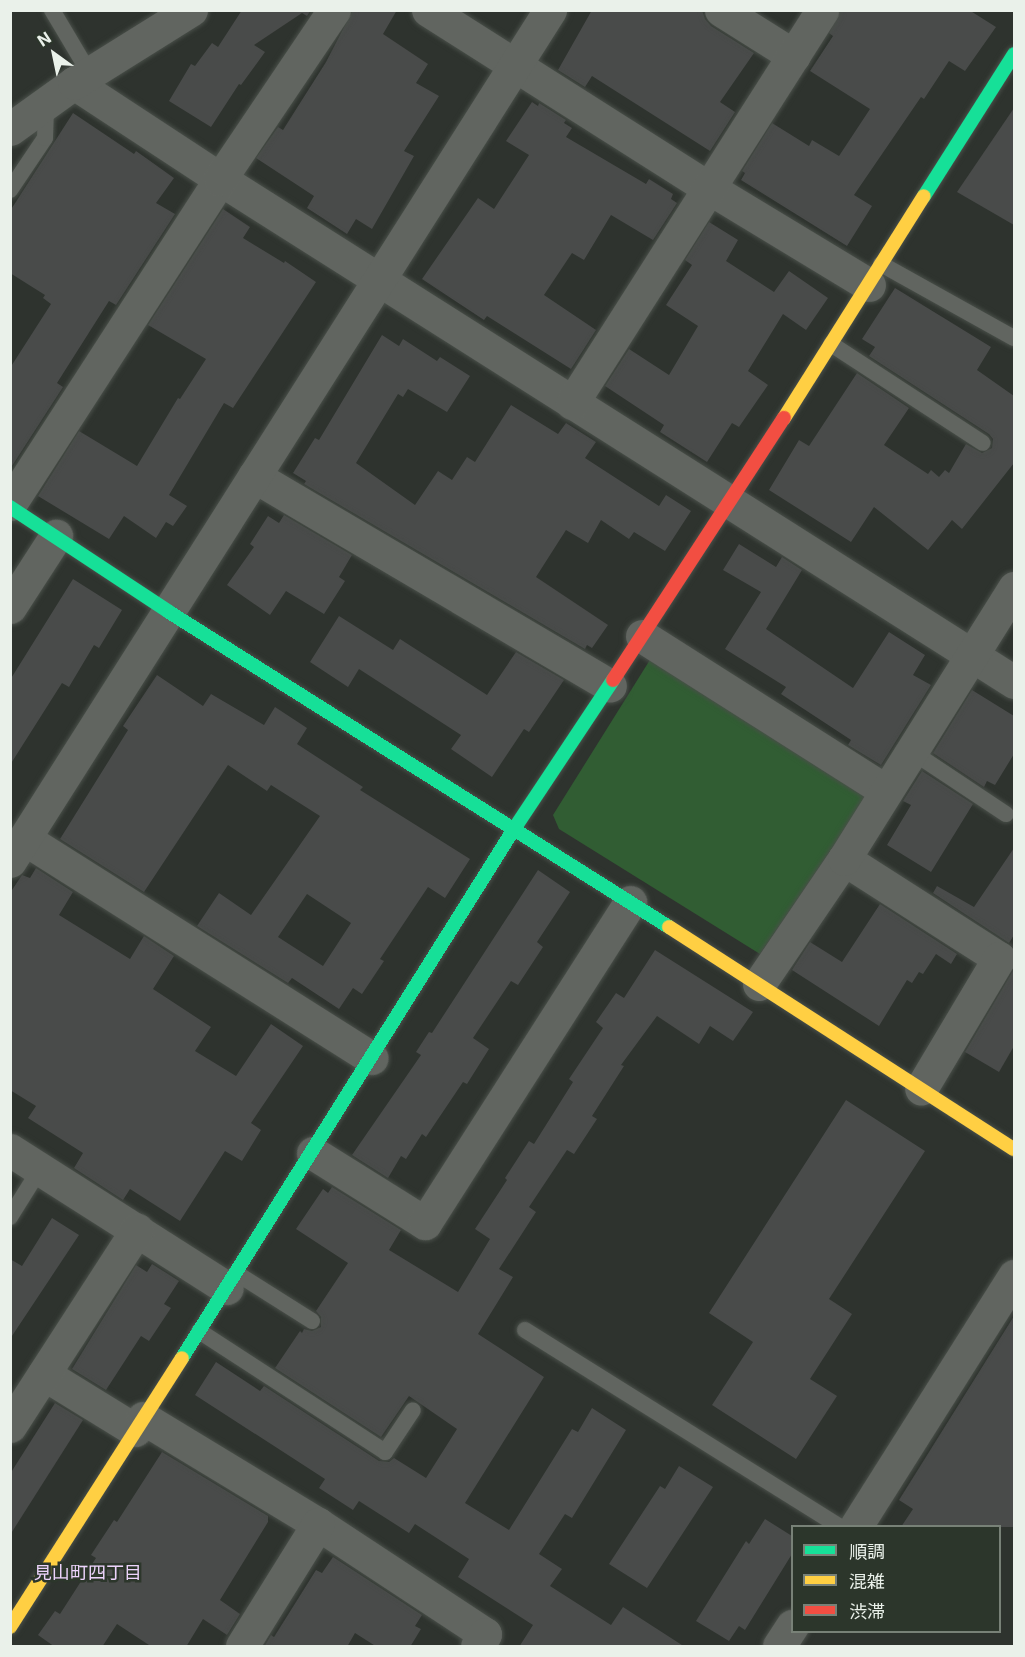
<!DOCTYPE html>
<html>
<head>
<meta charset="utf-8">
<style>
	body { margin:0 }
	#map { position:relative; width:1025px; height:1657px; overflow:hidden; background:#2e332e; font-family:Inter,"Noto Sans JP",sans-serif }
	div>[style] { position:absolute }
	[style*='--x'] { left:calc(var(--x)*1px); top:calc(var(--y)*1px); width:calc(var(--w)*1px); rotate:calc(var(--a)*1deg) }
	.green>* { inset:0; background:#315d33 }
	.building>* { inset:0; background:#494b4a }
	.roads { filter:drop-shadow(0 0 2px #494f49) drop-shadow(0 0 2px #494f49) }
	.lane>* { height:16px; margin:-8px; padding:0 8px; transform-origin:8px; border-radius:8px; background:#616560 }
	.street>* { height:33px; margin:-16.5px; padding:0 16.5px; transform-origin:16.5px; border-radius:16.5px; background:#616560 }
	.fast>* { height:14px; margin:-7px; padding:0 7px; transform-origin:7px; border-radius:7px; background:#16e098 }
	.slow>* { height:14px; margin:-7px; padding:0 7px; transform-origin:7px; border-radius:7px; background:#ffcf43 }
	.jam>* { height:14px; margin:-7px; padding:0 7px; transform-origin:7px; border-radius:7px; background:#f24e42 }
	span { translate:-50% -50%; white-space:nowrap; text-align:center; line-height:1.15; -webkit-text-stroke:5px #2c362b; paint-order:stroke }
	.neighbourhood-label { font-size:18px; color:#ecd3fb }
	.frame { position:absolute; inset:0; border:12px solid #eaf1ea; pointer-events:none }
	.legend { position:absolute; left:791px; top:1525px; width:210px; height:108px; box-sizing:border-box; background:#2c362b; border:2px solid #788177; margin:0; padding:8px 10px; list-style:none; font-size:18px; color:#eaf1ea }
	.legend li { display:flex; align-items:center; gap:12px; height:30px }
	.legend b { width:30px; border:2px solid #788177 }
	.north { position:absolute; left:24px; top:24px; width:60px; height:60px; -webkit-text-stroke:4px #2c362b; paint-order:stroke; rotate:327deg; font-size:16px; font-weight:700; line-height:24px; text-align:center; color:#eaf1ea }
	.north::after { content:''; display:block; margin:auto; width:21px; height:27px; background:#eaf1ea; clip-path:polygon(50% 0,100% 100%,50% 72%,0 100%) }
</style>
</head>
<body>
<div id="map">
	<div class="green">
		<i style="clip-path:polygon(653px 655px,870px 793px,760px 954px,559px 829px,553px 815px)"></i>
	</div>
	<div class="building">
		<i style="clip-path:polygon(242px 10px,311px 10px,307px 16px,302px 13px,254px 45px,265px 52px,241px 85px,239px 84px,211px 127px,169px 101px,191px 64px,195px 66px,212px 43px,218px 47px)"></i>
		<i style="clip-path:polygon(353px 10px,397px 10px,383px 34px,428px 64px,416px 83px,439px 96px,404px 151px,414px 156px,372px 229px,356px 219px,347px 234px,307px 208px,314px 196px,256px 158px,278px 127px,283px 130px,326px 62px)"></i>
		<i style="clip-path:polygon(592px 10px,702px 10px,705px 19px,711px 26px,754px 53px,720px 102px,735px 112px,710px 151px,592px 76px,585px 87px,558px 70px)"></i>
		<i style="clip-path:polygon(841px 10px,969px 10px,996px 27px,965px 71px,949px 61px,924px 99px,921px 97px,854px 195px,872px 206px,847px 246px,741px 180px,745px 173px,742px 171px,772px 123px,809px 146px,812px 140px,839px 156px,870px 109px,810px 71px,833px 36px,829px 33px)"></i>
		<i style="clip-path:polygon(532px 102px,538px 106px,539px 103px,566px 120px,564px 123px,572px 128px,566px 137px,646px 184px,649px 179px,673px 194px,671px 199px,677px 203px,653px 240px,611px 215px,584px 260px,572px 253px,544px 295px,596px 330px,571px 369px,487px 316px,484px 320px,422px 279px,478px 198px,494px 209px,529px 155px,506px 141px)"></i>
		<i style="clip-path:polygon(1014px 108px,1014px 225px,957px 192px)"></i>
		<i style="clip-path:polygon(73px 113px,134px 154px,136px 151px,174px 178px,156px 203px,175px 214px,116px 305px,109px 301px,57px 383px,63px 387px,10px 469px,10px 368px,51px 304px,43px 298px,45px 295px,10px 273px,10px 211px)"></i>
		<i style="clip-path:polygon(223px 209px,250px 227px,243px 238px,284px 263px,285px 261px,316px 282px,233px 408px,224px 403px,169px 495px,187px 506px,173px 526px,166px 522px,156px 538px,124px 516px,109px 539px,38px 496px,79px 431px,137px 466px,178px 398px,180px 399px,206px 359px,148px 325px)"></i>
		<i style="clip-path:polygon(709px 222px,738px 240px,726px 261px,774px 292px,789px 271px,828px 298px,806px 330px,783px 314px,748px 371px,768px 385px,739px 427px,732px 423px,707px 462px,660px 432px,664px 425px,605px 386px,629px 349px,669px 375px,698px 326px,666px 305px,692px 265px,685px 260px)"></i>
		<i style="clip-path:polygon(895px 288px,991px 347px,977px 370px,1014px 396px,1014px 463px,962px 529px,952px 520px,928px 550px,874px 507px,851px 542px,769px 490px,799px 440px,809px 446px,857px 373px,909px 408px,884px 445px,928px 474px,931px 470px,939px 477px,945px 470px,949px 473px,966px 444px,982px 453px,992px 448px,993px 439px,989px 434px,869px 356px,875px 347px,862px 339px)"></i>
		<i style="clip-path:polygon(382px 335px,399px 346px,403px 339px,437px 361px,440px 357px,470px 376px,447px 412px,408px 389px,403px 397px,398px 394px,356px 463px,415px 505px,438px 471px,452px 480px,467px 457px,475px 462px,511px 405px,558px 434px,566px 423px,596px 442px,585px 458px,659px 506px,666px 495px,691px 511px,665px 551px,634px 532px,629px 539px,601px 520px,588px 543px,566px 530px,536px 577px,608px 625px,592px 648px,587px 645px,585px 649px,304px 484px,306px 481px,293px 473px,315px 438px,319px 440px)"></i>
		<i style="clip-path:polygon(284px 515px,352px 555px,339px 577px,345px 581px,324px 614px,286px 591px,270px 615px,227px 585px,254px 547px,250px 544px,268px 516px,279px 523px)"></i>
		<i style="clip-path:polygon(739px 544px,776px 567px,782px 557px,802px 570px,766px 629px,853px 688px,889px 632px,925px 655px,913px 675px,931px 685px,881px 765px,848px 745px,851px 740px,781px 694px,786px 687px,725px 649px,761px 592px,723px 570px)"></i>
		<i style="clip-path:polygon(73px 579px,122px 610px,99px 648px,94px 645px,69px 687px,62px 683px,10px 765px,10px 680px)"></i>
		<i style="clip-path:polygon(339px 616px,393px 650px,400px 639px,487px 695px,516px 652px,564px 680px,529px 732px,524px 729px,492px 777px,451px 749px,461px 735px,359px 669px,348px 687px,310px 662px)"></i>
		<i style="clip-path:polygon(evenodd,157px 675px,203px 706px,211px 694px,264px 725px,275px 707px,307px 728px,297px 744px,363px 787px,360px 790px,470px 859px,445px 898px,428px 887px,380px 959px,384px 961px,362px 994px,353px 988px,339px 1009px,292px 978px,288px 983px,197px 926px,219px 893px,251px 915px,320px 816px,271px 785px,267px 791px,228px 765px,144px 892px,60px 839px,128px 730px,123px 726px,157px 675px,307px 894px,351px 923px,323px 966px,278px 937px,307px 894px)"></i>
		<i style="clip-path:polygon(972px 690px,1014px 716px,1014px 754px,995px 785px,987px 781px,984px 787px,933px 753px)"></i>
		<i style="clip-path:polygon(922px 771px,973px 804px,931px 872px,887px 845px,911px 805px,903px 801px)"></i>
		<i style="clip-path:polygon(1014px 848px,1014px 935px,1009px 943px,933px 893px,937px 886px,974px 907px)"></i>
		<i style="clip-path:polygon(36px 868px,73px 892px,59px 915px,130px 959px,144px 936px,174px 956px,153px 989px,211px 1027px,195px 1051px,236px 1076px,271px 1024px,303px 1046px,251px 1123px,261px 1130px,242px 1161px,225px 1151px,180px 1221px,130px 1189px,123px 1200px,74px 1168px,83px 1153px,28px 1118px,36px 1106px,10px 1090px,10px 893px,22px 875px,30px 878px)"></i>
		<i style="clip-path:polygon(538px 870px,570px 892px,537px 942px,543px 947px,518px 985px,511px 981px,473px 1038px,489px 1049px,467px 1084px,463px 1082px,426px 1137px,422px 1134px,406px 1159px,401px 1156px,388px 1178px,352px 1155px,421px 1055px,416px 1052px,429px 1032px,432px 1033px)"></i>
		<i style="clip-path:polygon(880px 904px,957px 954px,951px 964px,936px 954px,923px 974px,919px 972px,912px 983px,907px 980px,879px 1026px,792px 970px,810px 942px,842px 962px)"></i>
		<i style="clip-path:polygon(655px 950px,753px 1012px,733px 1041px,710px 1026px,699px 1044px,657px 1016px,621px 1065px,624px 1066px,592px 1116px,597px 1119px,574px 1154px,567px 1150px,529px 1207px,536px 1212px,499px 1269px,513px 1277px,478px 1334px,544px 1377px,465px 1503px,509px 1530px,572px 1429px,578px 1432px,592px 1408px,626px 1430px,572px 1518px,565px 1514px,539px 1554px,562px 1569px,550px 1586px,611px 1625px,623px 1607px,685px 1647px,519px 1647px,533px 1625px,458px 1577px,469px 1559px,415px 1524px,409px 1533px,359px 1501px,353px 1510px,319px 1488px,325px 1479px,195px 1395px,216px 1362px,260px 1391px,264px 1386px,379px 1461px,389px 1462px,394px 1458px,426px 1478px,457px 1429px,409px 1396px,381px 1437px,275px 1368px,300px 1331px,302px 1333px,304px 1329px,312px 1331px,321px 1327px,321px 1317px,316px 1311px,348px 1263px,296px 1229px,323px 1189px,328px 1193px,332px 1187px,401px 1230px,389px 1250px,458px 1292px,490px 1239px,475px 1229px,507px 1180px,505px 1178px,529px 1141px,534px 1144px,573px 1082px,569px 1079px,603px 1028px,596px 1022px,616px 993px,624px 998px)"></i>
		<i style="clip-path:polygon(1014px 969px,1014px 1046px,999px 1072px,965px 1052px)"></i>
		<i style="clip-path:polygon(846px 1100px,925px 1151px,829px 1299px,852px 1314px,810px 1379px,837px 1396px,796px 1459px,712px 1405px,753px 1342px,709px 1313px)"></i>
		<i style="clip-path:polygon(52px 1218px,79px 1235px,10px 1339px,10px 1259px,22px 1266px)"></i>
		<i style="clip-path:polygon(152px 1264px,179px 1281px,164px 1304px,171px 1308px,149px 1341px,141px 1336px,106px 1390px,72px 1369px,136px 1265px,147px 1272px)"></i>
		<i style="clip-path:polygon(1014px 1316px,1014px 1527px,901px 1527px,913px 1509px,899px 1500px)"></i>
		<i style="clip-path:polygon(55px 1403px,83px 1420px,10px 1535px,10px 1474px)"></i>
		<i style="clip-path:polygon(162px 1452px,268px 1516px,268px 1522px,220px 1600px,240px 1614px,227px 1635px,203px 1619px,186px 1647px,152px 1647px,117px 1624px,102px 1647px,55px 1647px,38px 1635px,55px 1611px,60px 1614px,96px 1558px,91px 1555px,114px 1520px,117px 1522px)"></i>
		<i style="clip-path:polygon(679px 1466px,713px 1487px,647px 1588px,609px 1564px,660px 1486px,665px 1489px)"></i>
		<i style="clip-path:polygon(765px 1519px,792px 1536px,792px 1554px,745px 1630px,739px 1626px,729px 1641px,696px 1621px,746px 1541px,749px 1544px)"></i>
		<i style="clip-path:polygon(333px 1557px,422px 1615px,415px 1626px,421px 1629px,410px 1647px,377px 1647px,355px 1633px,347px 1647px,264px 1647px,271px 1635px,274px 1637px,316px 1570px,322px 1573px)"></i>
	</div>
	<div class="roads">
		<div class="lane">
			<i style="--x:52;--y:10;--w:74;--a:59.3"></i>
			<i style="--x:10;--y:190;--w:63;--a:-56.1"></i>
			<i style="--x:45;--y:138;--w:35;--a:-88"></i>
			<i style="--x:881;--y:264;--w:152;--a:29.1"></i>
			<i style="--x:831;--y:344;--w:181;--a:33.1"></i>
			<i style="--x:911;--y:751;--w:114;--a:33.6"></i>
			<i style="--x:10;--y:1217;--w:57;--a:-58"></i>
			<i style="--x:236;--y:1273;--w:90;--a:32.3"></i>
			<i style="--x:525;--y:1330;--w:370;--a:32"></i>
			<i style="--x:199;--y:1331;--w:222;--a:33"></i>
			<i style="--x:385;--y:1452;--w:50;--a:-56.3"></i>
		</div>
		<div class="street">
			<i style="--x:428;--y:10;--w:333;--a:32.4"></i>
			<i style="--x:709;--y:188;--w:187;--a:31.2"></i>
			<i style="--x:721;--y:10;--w:86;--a:32.2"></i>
			<i style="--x:74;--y:83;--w:175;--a:33.3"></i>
			<i style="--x:220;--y:179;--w:940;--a:32.35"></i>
			<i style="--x:10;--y:129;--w:79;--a:-35.7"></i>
			<i style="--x:74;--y:83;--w:138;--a:-32"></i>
			<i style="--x:572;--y:403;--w:466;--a:-57.5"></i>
			<i style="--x:254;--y:476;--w:413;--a:30.5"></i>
			<i style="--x:10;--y:504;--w:387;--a:-57.1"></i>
			<i style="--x:220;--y:179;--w:204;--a:-56"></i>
			<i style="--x:10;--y:607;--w:85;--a:-57.1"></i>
			<i style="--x:642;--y:636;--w:289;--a:32.4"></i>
			<i style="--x:25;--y:839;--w:410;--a:32.3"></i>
			<i style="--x:844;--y:859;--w:184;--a:32.6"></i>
			<i style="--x:999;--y:958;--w:152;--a:120.8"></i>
			<i style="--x:10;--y:861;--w:1008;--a:-57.6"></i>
			<i style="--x:759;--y:984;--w:151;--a:-55.8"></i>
			<i style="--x:844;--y:859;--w:320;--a:-57.9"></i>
			<i style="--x:10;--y:1150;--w:257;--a:32.5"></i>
			<i style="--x:313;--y:1153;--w:132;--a:32"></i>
			<i style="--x:425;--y:1223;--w:381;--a:-57.4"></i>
			<i style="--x:44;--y:1374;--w:107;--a:31.6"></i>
			<i style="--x:143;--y:1418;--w:205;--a:31.2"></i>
			<i style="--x:318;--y:1524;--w:200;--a:33.4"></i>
			<i style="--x:485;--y:1634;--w:14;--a:124"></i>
			<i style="--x:10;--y:1426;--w:234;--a:-57.1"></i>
			<i style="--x:856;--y:1526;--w:296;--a:-57.7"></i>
			<i style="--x:242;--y:1646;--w:144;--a:-58.1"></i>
			<i style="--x:779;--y:1646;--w:24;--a:-57"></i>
		</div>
		<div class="fast">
			<i style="--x:924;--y:196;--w:168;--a:-57.6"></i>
			<i style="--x:10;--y:507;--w:191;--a:33.4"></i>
			<i style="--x:169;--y:612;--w:591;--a:32.21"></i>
			<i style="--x:182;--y:1358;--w:625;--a:-57.89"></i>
			<i style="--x:514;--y:829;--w:179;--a:-56.4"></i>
		</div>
		<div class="slow">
			<i style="--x:784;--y:418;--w:262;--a:-57.8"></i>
			<i style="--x:669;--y:927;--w:410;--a:32.8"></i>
			<i style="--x:10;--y:1627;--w:319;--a:-57.4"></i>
		</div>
		<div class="jam">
			<i style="--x:613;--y:680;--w:313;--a:-56.9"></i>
		</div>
	</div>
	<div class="neighbourhood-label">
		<span style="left:88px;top:1573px">見山町四丁目</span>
	</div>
	<div class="frame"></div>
	<ul class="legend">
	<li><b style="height:8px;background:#16e098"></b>順調</li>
	<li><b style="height:8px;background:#ffcf43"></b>混雑</li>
	<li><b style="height:8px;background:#f24e42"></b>渋滞</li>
	</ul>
	<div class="north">N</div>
</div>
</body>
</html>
